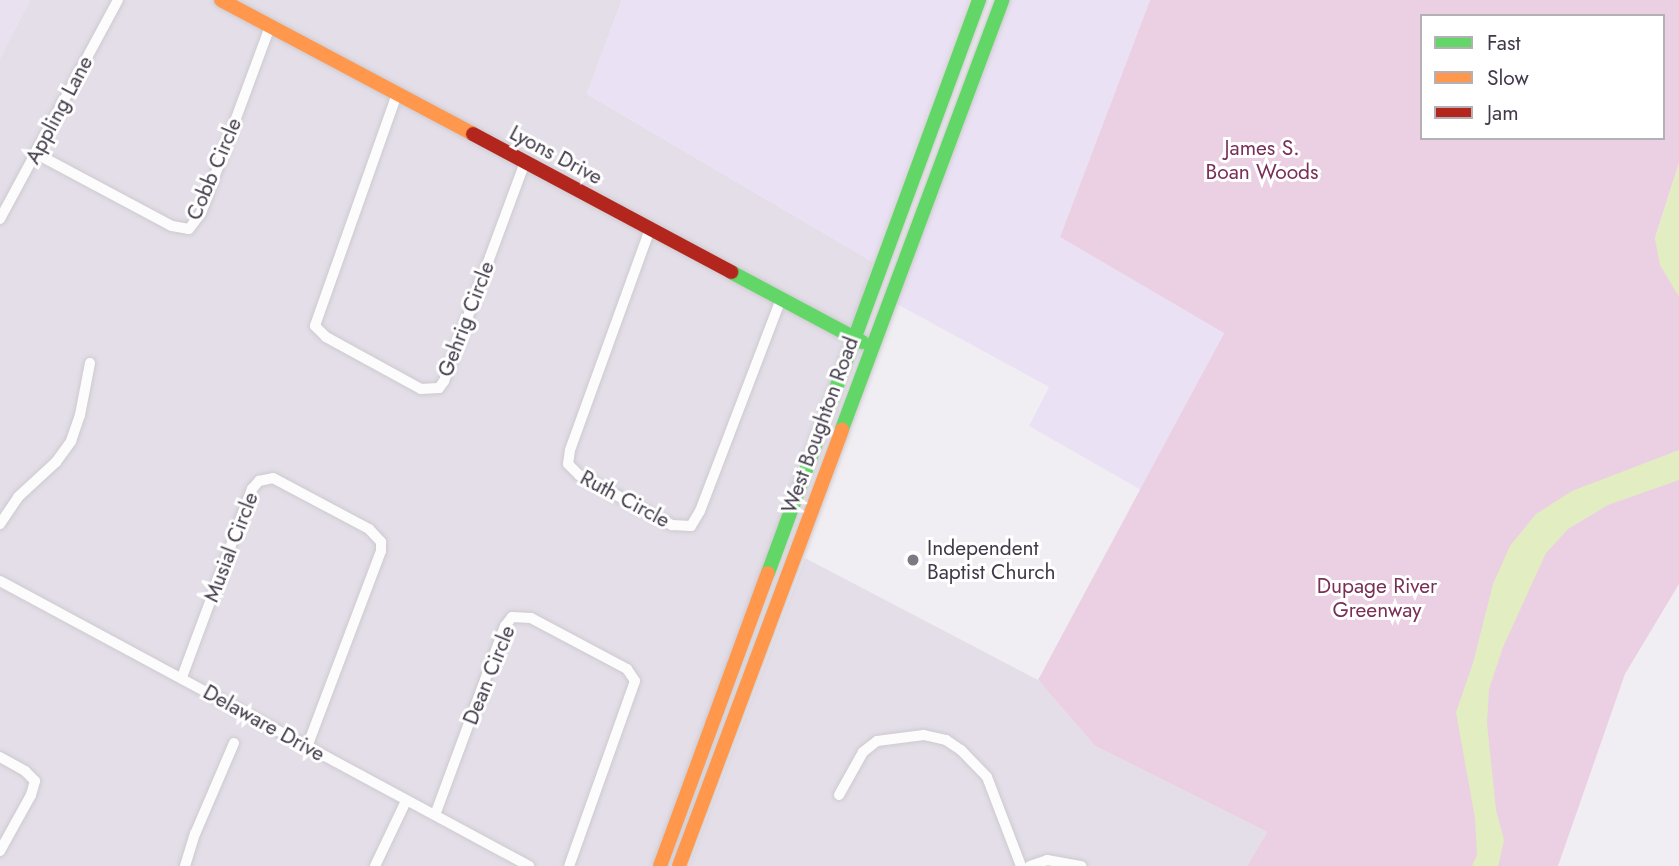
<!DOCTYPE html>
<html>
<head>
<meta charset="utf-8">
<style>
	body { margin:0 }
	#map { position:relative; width:1679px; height:866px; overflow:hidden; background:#f1eef3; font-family:Jost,sans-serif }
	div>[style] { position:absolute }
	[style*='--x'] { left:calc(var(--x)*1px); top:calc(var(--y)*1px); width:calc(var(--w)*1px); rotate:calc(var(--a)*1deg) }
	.residential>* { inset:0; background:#e4dee8 }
	.commercial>* { inset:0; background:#eae2f4 }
	.education>* { inset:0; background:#e9e1f0 }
	.green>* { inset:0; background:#ebd0e4 }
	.water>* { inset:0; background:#e2edc1 }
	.roads { filter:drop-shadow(0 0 2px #cdcacf) drop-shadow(0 0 2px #cdcacf) }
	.street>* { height:10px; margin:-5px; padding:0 5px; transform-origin:5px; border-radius:5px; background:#fdfcfd }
	.fast>* { height:14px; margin:-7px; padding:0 7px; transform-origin:7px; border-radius:7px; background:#63d668 }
	.slow>* { height:14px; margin:-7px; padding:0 7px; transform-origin:7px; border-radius:7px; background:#ff974d }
	.jam>* { height:14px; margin:-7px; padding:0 7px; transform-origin:7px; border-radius:7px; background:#b3261e }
	.dots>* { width:19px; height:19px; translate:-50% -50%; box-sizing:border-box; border:4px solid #fff; border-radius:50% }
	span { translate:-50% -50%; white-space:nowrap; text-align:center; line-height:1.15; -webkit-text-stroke:6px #fff; paint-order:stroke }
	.street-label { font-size:21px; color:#413949 }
	.park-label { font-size:21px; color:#792f56 }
	.poi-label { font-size:21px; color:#413949 }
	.left { translate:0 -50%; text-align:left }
	.legend { position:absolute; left:1420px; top:14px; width:245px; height:126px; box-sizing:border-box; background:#fff; border:2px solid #b3b0b6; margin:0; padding:9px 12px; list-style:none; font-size:21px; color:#413949 }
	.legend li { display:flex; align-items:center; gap:14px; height:35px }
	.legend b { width:35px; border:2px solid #b3b0b6 }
</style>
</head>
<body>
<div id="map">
	<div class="residential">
		<i style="clip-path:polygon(30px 0,622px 0,587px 94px,873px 262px,853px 326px,652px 866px,0 866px,0 58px)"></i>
		<i style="clip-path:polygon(805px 558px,1038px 680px,1095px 746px,1267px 832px,1247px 866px,689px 866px)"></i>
	</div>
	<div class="commercial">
		<i style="clip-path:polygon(622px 0,969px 0,873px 262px,587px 94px)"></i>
		<i style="clip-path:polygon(1008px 0,1150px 0,1060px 237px,1224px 332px,1141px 490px,1029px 426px,1049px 387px,893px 302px)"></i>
	</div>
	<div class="education">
		<i style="clip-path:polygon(0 0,30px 0,0 58px)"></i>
	</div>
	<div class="green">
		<i style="clip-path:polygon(evenodd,1150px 0,1679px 0,1679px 163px,1655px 238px,1679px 227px,1679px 584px,1625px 674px,1558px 866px,1247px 866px,1267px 832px,1095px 746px,1038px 680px,1224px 333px,1060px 237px,1150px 0,1422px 16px,1663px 16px,1663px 138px,1422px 138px,1422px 16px)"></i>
	</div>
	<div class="water">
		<i style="clip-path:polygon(1679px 163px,1679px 297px,1660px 265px,1655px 239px)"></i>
		<i style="clip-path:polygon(1679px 450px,1679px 480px,1608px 505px,1568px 529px,1546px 553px,1503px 647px,1489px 689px,1487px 723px,1496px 810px,1504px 840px,1500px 858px,1498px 866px,1472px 866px,1477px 855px,1475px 818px,1456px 712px,1473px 663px,1493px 584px,1510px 546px,1536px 514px,1572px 491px)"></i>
	</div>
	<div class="roads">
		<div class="street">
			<i style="--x:397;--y:94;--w:246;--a:109.5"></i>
			<i style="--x:315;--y:326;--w:16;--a:45"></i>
			<i style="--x:326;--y:337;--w:108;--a:28.7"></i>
			<i style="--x:421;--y:389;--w:18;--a:-3"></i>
			<i style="--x:439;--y:388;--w:9;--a:-54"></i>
			<i style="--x:444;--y:381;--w:233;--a:-69.7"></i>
			<i style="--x:35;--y:153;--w:155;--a:28.1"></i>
			<i style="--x:172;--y:226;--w:17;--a:10"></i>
			<i style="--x:189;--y:229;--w:20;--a:-53"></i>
			<i style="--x:201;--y:213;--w:199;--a:-69.7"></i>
			<i style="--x:0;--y:219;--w:249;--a:-61.7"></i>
			<i style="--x:650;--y:229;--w:235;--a:109.9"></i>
			<i style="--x:570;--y:450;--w:14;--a:98"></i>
			<i style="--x:568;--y:464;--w:16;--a:45"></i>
			<i style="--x:579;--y:475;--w:106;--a:28.3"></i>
			<i style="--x:672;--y:525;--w:19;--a:3"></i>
			<i style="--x:691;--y:526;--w:17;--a:-59"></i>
			<i style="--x:700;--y:511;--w:227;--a:-69.1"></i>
			<i style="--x:0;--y:524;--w:32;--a:-56"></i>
			<i style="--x:18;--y:497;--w:52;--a:-42.6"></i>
			<i style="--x:56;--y:462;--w:26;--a:-54"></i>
			<i style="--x:71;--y:441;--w:28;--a:-71"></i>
			<i style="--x:80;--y:415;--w:53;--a:-79.1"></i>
			<i style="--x:0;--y:581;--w:601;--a:28.31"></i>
			<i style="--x:182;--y:677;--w:201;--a:-69.6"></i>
			<i style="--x:252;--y:489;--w:11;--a:-49"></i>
			<i style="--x:259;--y:481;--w:14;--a:-12"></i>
			<i style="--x:273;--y:478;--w:109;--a:28"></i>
			<i style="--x:369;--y:529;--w:18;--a:47"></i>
			<i style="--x:381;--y:542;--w:9;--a:90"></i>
			<i style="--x:381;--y:551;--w:210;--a:110.7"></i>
			<i style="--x:0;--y:757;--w:29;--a:29"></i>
			<i style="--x:25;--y:771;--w:14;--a:45"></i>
			<i style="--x:35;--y:781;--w:15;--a:106"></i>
			<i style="--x:31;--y:795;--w:64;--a:119"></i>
			<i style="--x:839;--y:795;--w:49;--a:-60.8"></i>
			<i style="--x:863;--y:752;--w:18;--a:-38"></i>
			<i style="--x:877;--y:741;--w:47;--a:-7.3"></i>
			<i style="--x:924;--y:735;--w:23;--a:13"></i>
			<i style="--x:946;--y:740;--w:18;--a:34"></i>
			<i style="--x:961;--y:750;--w:37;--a:46"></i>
			<i style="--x:987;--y:777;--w:95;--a:69.1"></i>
			<i style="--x:435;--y:815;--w:202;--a:-69.7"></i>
			<i style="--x:505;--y:626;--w:11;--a:-52"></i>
			<i style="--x:512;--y:617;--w:19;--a:3"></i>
			<i style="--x:531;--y:618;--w:109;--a:28"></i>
			<i style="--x:627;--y:669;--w:14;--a:56"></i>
			<i style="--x:635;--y:681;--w:196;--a:109.6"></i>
			<i style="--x:185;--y:866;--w:34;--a:-73"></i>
			<i style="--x:195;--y:834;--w:99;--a:-66.8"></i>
			<i style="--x:375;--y:866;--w:72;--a:-64.5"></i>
			<i style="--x:1030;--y:866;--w:18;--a:-19"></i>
			<i style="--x:1047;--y:860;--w:35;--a:10"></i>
		</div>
		<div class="fast">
			<i style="--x:731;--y:272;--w:149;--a:28.1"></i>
			<i style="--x:842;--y:429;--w:458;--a:-69.5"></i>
			<i style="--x:768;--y:573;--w:611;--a:-69.78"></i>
		</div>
		<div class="slow">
			<i style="--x:221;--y:0;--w:285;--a:28"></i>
			<i style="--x:660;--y:866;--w:312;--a:-69.8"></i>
			<i style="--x:679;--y:866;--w:466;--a:-69.5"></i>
		</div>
		<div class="jam">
			<i style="--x:473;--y:134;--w:293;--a:28.1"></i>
		</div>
	</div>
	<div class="dots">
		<i style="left:913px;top:560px;background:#7f7884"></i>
	</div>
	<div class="street-label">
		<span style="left:59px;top:110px;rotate:-62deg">Appling Lane</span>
		<span style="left:556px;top:155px;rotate:28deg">Lyons Drive</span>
		<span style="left:214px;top:169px;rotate:-67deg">Cobb Circle</span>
		<span style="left:466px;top:319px;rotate:-69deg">Gehrig Circle</span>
		<span style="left:820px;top:425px;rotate:-70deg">West Boughton Road</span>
		<span style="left:625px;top:499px;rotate:28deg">Ruth Circle</span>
		<span style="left:231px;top:547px;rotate:-69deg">Musial Circle</span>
		<span style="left:489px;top:675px;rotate:-68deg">Dean Circle</span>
		<span style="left:264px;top:723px;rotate:29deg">Delaware Drive</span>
	</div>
	<div class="park-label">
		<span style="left:1262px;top:160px">James S.<br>Boan Woods</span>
		<span style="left:1377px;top:598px">Dupage River<br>Greenway</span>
	</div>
	<div class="poi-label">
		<span class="left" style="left:927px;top:560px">Independent<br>Baptist Church</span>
	</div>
	<ul class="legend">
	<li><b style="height:9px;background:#63d668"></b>Fast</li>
	<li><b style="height:9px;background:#ff974d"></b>Slow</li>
	<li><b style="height:9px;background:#b3261e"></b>Jam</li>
	</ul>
</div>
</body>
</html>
